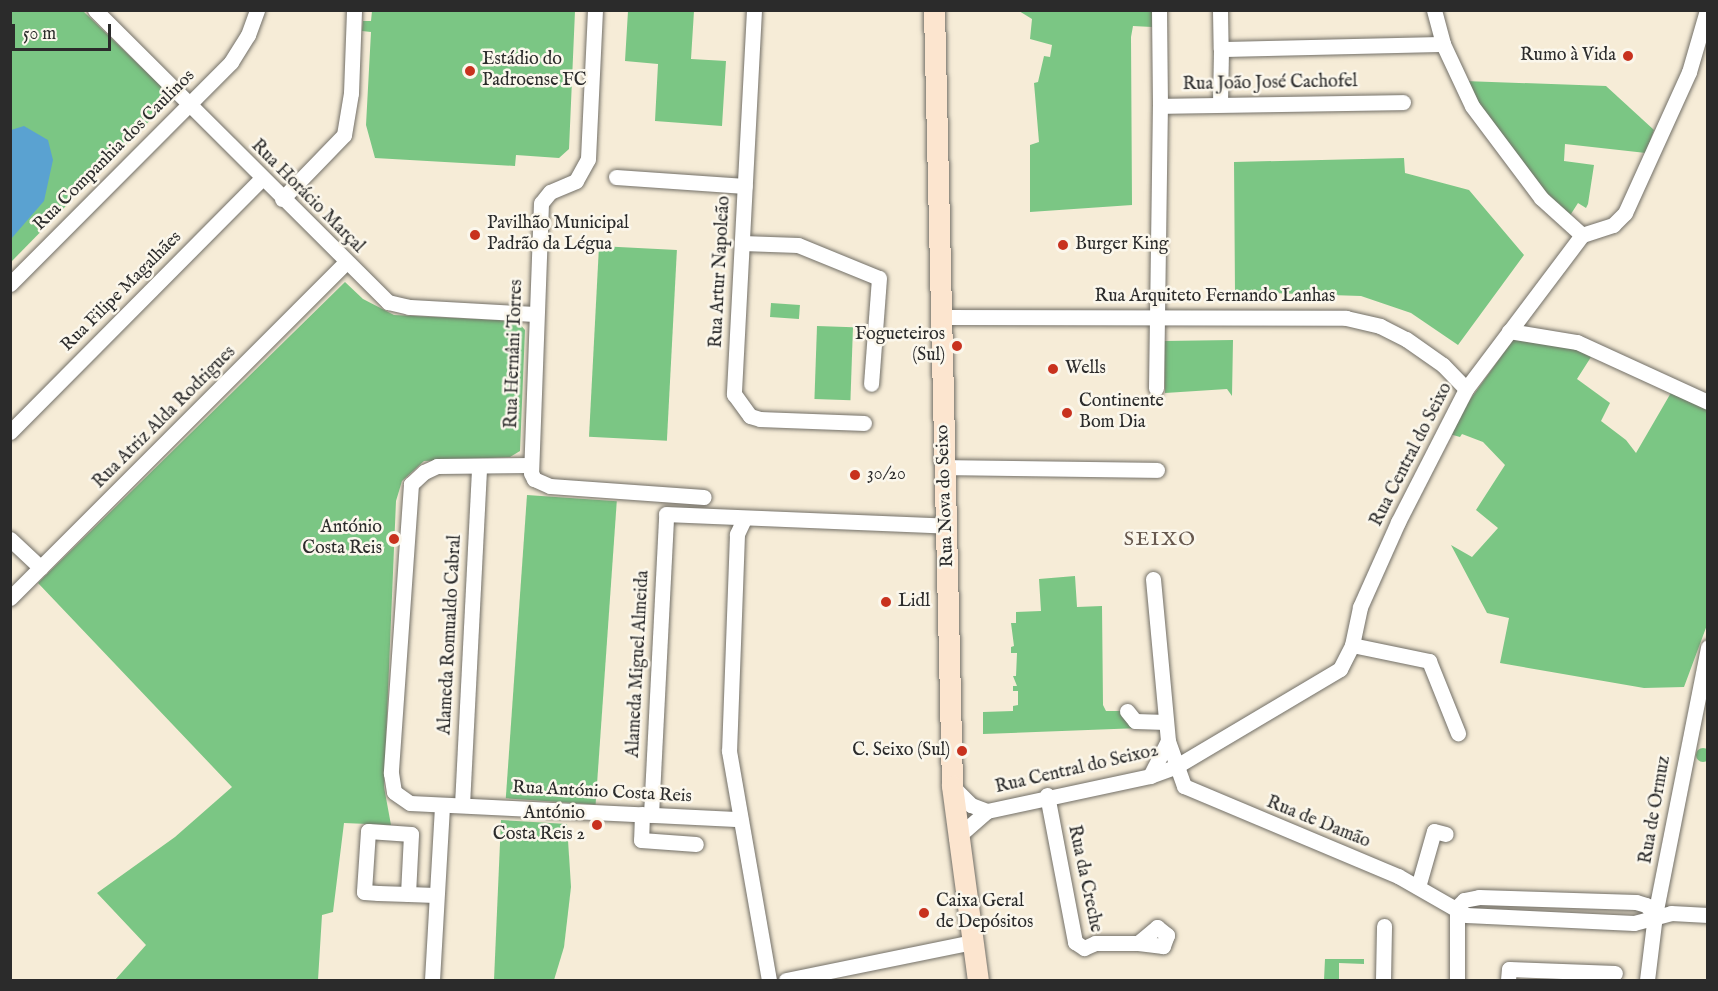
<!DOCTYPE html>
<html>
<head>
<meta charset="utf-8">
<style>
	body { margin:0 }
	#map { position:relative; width:1718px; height:991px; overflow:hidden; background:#f6ecd7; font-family:"IM FELL English",serif }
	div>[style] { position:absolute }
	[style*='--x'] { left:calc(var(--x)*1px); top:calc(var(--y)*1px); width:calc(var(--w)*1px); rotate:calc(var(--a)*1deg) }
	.green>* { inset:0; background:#7bc684; transform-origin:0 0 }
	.round { border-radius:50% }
	.water>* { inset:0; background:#5aa2d1 }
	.roads { filter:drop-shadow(0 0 2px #726f67) drop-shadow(0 0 2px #726f67) }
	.minor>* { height:15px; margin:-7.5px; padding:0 7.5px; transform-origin:7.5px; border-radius:7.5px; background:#fff }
	.secondary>* { height:21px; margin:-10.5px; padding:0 10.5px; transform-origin:10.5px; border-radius:10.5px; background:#fce5cf }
	.dots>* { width:16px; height:16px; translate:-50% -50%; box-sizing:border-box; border:3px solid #fbf7ec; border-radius:50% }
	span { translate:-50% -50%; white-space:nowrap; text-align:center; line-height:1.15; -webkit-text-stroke:5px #fbf7ec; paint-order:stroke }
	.poi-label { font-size:18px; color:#2b2b2b }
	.right { translate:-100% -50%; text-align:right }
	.left { translate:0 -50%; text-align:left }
	.street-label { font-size:18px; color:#2b2b2b }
	.neighbourhood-label { font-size:20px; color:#67584e; letter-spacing:1.5px }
	.frame { position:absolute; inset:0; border:12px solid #2b2b2b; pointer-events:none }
	.scale { position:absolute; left:12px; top:24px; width:99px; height:27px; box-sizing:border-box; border:3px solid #2b2b2b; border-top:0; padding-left:8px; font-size:18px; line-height:21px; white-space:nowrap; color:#2b2b2b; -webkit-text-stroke:4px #fbf7ec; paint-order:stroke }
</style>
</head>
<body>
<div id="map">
	<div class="green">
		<i style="clip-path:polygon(11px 11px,83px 11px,166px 91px,169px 101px,11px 262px)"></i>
		<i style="clip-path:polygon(372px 11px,575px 11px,569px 149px,559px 158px,516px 155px,515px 166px,375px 158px,366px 125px,371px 32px,362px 31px,363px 21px,371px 21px)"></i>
		<i style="clip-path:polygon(628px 11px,694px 11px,691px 59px,726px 61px,722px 126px,655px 121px,658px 64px,625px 61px)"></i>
		<i style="clip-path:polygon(1019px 11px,1152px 11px,1152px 27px,1133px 26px,1131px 37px,1132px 205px,1030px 212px,1030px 145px,1039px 142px,1034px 83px,1038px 82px,1044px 56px,1050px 57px,1052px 45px,1030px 39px,1032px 19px)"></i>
		<i style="clip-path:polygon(1464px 81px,1606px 86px,1654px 130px,1646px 153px,1565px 144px,1564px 161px,1594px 165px,1588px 204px,1586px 208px,1578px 203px,1569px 217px,1524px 170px)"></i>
		<i style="clip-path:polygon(1404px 158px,1405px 173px,1469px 190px,1524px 255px,1458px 345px,1411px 313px,1361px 296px,1235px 292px,1234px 162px)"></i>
		<i style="left:599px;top:246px;width:78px;height:191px;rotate:3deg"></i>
		<i style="clip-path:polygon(345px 282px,363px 299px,394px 315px,517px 321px,525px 330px,520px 451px,510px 457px,424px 461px,402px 481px,396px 501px,384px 787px,391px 825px,344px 823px,333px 912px,322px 915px,318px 980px,115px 980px,146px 945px,97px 893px,175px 837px,232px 787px,38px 583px)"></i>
		<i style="left:771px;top:303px;width:29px;height:14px;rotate:4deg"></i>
		<i style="left:817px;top:326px;width:36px;height:73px;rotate:2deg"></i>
		<i style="clip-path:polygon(1516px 336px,1573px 346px,1591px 357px,1577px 379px,1610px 403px,1601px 421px,1626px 440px,1636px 453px,1672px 391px,1707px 408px,1707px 625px,1684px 687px,1644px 688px,1500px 663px,1509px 618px,1487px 613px,1451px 545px,1472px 557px,1498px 528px,1476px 510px,1505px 465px,1483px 442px,1462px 434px,1460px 437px,1446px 433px)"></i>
		<i style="clip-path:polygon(1233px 340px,1232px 396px,1227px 389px,1165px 393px,1164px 341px)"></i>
		<i style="left:527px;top:495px;width:90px;height:304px;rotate:4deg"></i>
		<i style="clip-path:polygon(1075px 576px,1077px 607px,1102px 606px,1103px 705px,1106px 711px,1122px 711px,1140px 728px,983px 734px,983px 712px,1013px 711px,1013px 706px,1018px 705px,1018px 691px,1013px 691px,1013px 686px,1017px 686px,1013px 676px,1016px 676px,1017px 653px,1011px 653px,1011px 647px,1014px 646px,1011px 623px,1016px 623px,1016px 612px,1041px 611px,1039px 579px)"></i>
		<i class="round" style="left:1696px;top:748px;width:14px;height:14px"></i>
		<i style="clip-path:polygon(501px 820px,567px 824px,571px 887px,564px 947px,554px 980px,494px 980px)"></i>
		<i style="clip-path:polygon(1325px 959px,1364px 959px,1364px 964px,1339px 963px,1339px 980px,1324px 980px)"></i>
	</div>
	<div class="water">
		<i style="clip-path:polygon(24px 126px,48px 140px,53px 160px,44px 201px,11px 239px,11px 130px)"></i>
	</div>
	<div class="roads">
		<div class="minor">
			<i style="--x:95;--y:10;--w:414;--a:44.9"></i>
			<i style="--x:388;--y:302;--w:22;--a:13"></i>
			<i style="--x:409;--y:307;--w:127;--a:3.2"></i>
			<i style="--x:595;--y:10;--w:149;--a:92.7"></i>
			<i style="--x:588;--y:159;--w:25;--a:119"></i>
			<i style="--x:576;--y:181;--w:28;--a:157"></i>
			<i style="--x:550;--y:192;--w:14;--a:129"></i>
			<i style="--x:541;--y:203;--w:270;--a:92.1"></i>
			<i style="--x:531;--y:473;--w:7;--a:63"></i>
			<i style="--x:534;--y:479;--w:17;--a:24"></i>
			<i style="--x:550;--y:486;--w:154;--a:4.1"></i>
			<i style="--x:754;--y:10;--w:385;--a:93"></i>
			<i style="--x:734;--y:394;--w:27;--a:54"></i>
			<i style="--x:750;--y:416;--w:10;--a:17"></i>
			<i style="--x:760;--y:419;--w:104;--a:2.2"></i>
			<i style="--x:1159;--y:10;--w:96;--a:89.4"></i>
			<i style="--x:1160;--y:106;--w:243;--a:-0.9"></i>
			<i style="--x:1220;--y:10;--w:39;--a:89"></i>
			<i style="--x:1434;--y:10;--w:35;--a:75"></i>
			<i style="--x:1443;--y:44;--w:68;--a:64.9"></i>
			<i style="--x:1472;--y:106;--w:115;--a:53.1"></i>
			<i style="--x:1541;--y:198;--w:55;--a:42.1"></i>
			<i style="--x:1220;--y:103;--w:54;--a:-88.9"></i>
			<i style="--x:1221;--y:49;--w:222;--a:-1.3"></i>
			<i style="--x:616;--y:177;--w:129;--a:4"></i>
			<i style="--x:282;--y:199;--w:89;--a:-45.9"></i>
			<i style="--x:344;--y:135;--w:43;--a:-80.5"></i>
			<i style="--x:351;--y:93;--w:83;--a:-87.9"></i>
			<i style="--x:742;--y:243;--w:56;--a:2"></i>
			<i style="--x:798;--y:245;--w:87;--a:22.2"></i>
			<i style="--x:879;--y:278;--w:106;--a:94.3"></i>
			<i style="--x:10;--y:284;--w:313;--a:-45.1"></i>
			<i style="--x:231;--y:62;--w:32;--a:-58"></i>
			<i style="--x:248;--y:35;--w:27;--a:-70"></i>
			<i style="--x:941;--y:317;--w:405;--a:0.1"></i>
			<i style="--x:1346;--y:318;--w:35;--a:13"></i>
			<i style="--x:1380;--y:326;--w:29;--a:27"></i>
			<i style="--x:1406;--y:339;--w:45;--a:35.1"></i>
			<i style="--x:1443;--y:365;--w:33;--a:46"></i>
			<i style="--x:1509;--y:331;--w:69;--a:9.2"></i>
			<i style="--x:1577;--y:342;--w:144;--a:24.6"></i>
			<i style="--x:1156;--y:388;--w:282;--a:-89.2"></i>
			<i style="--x:10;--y:432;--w:356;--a:-45.2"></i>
			<i style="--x:530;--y:465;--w:93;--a:179.4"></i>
			<i style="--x:437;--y:466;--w:14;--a:155"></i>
			<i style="--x:424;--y:472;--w:18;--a:137"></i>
			<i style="--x:411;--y:484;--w:290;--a:94"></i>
			<i style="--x:391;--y:773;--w:19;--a:81"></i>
			<i style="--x:394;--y:792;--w:19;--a:35"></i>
			<i style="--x:410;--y:803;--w:331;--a:2.8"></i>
			<i style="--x:945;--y:467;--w:212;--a:0.8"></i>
			<i style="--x:744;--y:519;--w:17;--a:115"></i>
			<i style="--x:737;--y:534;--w:217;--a:92.1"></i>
			<i style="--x:729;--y:751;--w:232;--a:80.1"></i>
			<i style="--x:10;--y:539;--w:42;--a:43.1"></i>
			<i style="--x:1153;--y:579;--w:163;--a:84.7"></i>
			<i style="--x:1168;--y:741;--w:48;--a:70.4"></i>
			<i style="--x:1184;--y:786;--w:232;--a:22.8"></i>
			<i style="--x:1398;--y:876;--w:78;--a:29.8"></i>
			<i style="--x:1466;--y:915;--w:168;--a:2.7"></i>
			<i style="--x:1634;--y:923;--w:38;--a:-15"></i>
			<i style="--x:1671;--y:913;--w:37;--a:3"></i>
			<i style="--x:10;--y:598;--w:474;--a:-45"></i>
			<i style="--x:1352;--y:645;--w:79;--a:11.7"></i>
			<i style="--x:1429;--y:661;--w:78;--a:68.1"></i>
			<i style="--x:1127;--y:711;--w:13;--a:51"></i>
			<i style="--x:1135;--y:721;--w:31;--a:2"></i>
			<i style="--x:1150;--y:776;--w:39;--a:-63"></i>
			<i style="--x:952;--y:786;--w:27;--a:45"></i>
			<i style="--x:971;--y:805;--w:17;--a:21"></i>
			<i style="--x:1047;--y:795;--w:150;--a:79.2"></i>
			<i style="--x:1075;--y:942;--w:11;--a:34"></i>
			<i style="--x:1084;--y:948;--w:12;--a:-24"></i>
			<i style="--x:1095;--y:943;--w:43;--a:0"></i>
			<i style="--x:1138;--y:943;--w:25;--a:-40"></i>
			<i style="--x:1157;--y:927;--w:13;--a:39"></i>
			<i style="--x:1167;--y:935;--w:12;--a:110"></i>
			<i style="--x:1163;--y:946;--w:25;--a:-173"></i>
			<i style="--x:462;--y:805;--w:338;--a:-87.1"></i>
			<i style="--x:642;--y:814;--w:26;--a:92"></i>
			<i style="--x:641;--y:840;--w:55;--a:4.2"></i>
			<i style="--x:651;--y:815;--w:301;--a:-87.1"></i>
			<i style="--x:666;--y:514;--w:281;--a:2.4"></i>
			<i style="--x:956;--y:838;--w:41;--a:-41.1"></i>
			<i style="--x:987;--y:811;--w:167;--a:-12.1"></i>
			<i style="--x:1150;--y:776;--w:27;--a:-20"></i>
			<i style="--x:1175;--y:767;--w:192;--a:-30.7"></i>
			<i style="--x:1340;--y:669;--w:27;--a:-63"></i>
			<i style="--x:1352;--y:645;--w:39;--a:-78"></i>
			<i style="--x:1360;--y:607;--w:93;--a:-65.9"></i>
			<i style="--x:1398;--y:522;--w:149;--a:-62.9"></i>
			<i style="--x:1466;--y:389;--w:193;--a:-53"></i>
			<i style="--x:1582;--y:235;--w:33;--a:-18"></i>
			<i style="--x:1613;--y:225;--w:17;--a:-45"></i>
			<i style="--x:1625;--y:213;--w:155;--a:-65.6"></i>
			<i style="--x:1689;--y:72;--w:65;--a:-73.8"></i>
			<i style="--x:1418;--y:887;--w:58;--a:-74.1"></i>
			<i style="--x:1434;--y:831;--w:12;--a:14"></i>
			<i style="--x:408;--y:894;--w:60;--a:-87.1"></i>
			<i style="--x:411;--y:834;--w:43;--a:-176"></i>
			<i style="--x:368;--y:831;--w:61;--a:93.8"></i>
			<i style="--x:364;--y:892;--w:14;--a:4"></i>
			<i style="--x:378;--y:893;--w:30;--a:2"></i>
			<i style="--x:408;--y:894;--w:27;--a:2"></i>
			<i style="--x:1457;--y:907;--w:10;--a:-45"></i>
			<i style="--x:1464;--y:900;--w:15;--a:-11"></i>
			<i style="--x:1479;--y:897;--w:157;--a:1.8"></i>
			<i style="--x:1636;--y:902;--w:10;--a:17"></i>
			<i style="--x:1646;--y:905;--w:13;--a:48"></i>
			<i style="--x:432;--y:980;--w:175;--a:-86.7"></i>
			<i style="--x:786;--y:980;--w:191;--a:-11.5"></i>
			<i style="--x:1383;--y:980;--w:54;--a:-88.9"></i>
			<i style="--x:1457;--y:980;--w:73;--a:-90"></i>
			<i style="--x:1508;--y:980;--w:11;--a:-85"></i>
			<i style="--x:1509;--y:969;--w:106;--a:2.2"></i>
			<i style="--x:1647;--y:980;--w:65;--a:-83"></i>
			<i style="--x:1655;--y:915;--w:273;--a:-78.8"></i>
		</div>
		<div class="secondary">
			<i style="--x:934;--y:10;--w:776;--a:88.67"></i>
			<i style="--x:952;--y:786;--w:196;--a:82.4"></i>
		</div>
	</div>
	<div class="dots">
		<i style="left:1628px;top:56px;background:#c8321e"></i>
		<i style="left:470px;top:71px;background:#c8321e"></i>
		<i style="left:475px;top:235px;background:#c8321e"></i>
		<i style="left:1063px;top:245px;background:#c8321e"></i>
		<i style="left:957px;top:346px;background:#c8321e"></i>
		<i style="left:1053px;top:369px;background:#c8321e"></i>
		<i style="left:1067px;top:413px;background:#c8321e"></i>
		<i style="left:855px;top:475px;background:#c8321e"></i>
		<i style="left:394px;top:539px;background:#c8321e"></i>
		<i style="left:886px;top:602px;background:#c8321e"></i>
		<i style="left:962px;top:751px;background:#c8321e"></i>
		<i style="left:597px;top:825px;background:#c8321e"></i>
		<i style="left:924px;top:913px;background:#c8321e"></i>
	</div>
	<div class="poi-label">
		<span class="right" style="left:1616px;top:56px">Rumo à Vida</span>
		<span class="left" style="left:482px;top:71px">Estádio do<br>Padroense FC</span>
		<span class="left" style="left:487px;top:235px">Pavilhão Municipal<br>Padrão da Légua</span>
		<span class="left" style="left:1075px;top:245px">Burger King</span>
		<span class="right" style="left:945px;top:346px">Fogueteiros<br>(Sul)</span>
		<span class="left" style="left:1065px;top:369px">Wells</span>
		<span class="left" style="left:1079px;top:413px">Continente<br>Bom Dia</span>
		<span class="left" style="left:867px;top:475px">30/20</span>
		<span class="right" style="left:382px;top:539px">António<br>Costa Reis</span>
		<span class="left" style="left:898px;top:602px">Lidl</span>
		<span class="right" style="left:950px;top:751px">C. Seixo (Sul)</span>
		<span class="right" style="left:585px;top:825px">António<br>Costa Reis 2</span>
		<span class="left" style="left:936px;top:913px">Caixa Geral<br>de Depósitos</span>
	</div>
	<div class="street-label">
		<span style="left:1270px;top:84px;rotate:-1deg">Rua João José Cachofel</span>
		<span style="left:115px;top:151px;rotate:-45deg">Rua Companhia dos Caulinos</span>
		<span style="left:307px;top:197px;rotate:45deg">Rua Horácio Marçal</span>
		<span style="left:721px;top:272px;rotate:-87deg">Rua Artur Napoleão</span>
		<span style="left:122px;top:292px;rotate:-45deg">Rua Filipe Magalhães</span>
		<span style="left:1215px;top:297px">Rua Arquiteto Fernando Lanhas</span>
		<span style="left:515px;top:354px;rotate:-88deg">Rua Hernâni Torres</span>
		<span style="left:165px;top:418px;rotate:-45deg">Rua Atriz Alda Rodrigues</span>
		<span style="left:1412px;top:455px;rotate:-63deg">Rua Central do Seixo</span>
		<span style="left:946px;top:496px;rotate:-92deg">Rua Nova do Seixo</span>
		<span style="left:451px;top:635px;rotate:-87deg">Alameda Romualdo Cabral</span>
		<span style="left:639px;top:664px;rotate:-87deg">Alameda Miguel Almeida</span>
		<span style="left:1077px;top:770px;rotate:-13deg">Rua Central do Seixo2</span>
		<span style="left:602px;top:793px;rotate:3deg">Rua António Costa Reis</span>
		<span style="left:1656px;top:810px;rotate:-80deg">Rua de Ormuz</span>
		<span style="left:1318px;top:823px;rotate:22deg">Rua de Damão</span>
		<span style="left:1084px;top:879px;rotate:78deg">Rua da Creche</span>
	</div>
	<div class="neighbourhood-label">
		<span style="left:1160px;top:539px">SEIXO</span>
	</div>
	<div class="frame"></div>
	<div class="scale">50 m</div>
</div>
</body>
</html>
